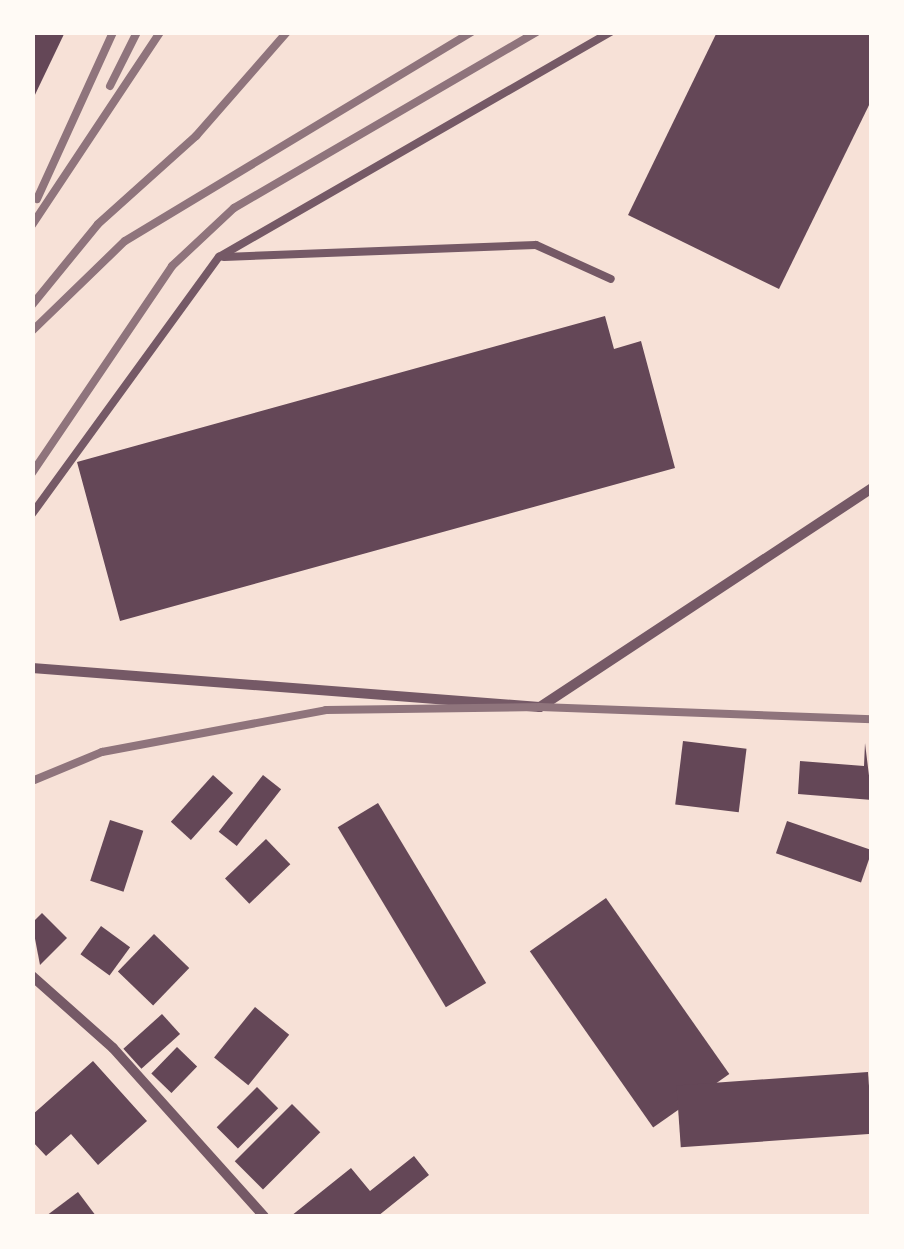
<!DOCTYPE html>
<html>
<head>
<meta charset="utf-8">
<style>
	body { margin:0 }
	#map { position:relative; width:904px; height:1249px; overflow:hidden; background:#f7e1d7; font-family:"Nunito Sans",sans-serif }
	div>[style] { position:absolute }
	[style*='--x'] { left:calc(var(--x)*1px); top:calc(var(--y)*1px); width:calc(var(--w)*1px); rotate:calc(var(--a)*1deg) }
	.building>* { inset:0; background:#644757; transform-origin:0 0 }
	.service>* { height:8px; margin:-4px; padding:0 4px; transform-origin:4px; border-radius:4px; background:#755966 }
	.minor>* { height:10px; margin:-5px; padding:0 5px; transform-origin:5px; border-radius:5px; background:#755966 }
	.rail>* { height:8px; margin:-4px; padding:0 4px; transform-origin:4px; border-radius:4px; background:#8f747c }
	span { translate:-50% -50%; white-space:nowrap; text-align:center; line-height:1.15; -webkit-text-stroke:9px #fffaf5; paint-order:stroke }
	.frame { position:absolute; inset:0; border:35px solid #fffaf5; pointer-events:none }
</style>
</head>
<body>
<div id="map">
	<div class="building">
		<i style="clip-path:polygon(32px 32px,65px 32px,32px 101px)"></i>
		<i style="clip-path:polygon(717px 32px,872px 32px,872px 99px,779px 289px,628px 215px)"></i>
		<i style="clip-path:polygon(605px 316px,614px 349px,641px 341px,675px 468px,120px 621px,77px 462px)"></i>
		<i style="left:683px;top:741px;width:64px;height:64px;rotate:7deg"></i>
		<i style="clip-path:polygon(865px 743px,872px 800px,798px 794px,800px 761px,864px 766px)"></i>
		<i style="left:213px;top:775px;width:27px;height:63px;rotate:42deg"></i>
		<i style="left:263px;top:775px;width:23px;height:72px;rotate:38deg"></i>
		<i style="left:378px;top:803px;width:210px;height:47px;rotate:59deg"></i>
		<i style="left:110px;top:820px;width:35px;height:64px;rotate:18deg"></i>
		<i style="left:787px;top:821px;width:90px;height:34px;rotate:19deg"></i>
		<i style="left:266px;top:839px;width:35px;height:57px;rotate:46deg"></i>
		<i style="left:606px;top:898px;width:215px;height:93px;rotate:55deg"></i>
		<i style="clip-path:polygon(42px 913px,67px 938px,40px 965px,32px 923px)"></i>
		<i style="left:101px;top:926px;width:36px;height:35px;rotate:36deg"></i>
		<i style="left:154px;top:934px;width:49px;height:52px;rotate:44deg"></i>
		<i style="left:255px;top:1007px;width:44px;height:65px;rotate:39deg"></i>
		<i style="left:162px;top:1014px;width:27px;height:52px;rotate:48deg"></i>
		<i style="left:177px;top:1047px;width:28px;height:37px;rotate:44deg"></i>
		<i style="clip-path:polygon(93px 1061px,147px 1121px,98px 1165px,71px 1134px,46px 1156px,32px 1141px,32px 1115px)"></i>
		<i style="left:868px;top:1072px;width:62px;height:192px;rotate:86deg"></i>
		<i style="left:257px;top:1087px;width:30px;height:57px;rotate:45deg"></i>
		<i style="left:292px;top:1104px;width:40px;height:81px;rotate:45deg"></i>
		<i style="clip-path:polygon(414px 1156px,429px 1175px,378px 1216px,291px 1216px,351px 1168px,370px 1191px)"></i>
		<i style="clip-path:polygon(78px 1192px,96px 1216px,46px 1216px)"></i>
	</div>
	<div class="service">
		<i style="--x:224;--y:257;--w:312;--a:-2.2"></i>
		<i style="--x:536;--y:245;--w:82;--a:24.4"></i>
		<i style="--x:32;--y:514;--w:318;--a:-54"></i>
		<i style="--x:219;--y:257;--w:452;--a:-29.9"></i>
	</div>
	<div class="minor">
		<i style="--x:32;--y:668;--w:509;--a:4.39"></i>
		<i style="--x:540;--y:707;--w:398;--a:-33.4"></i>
		<i style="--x:32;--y:976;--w:108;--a:41.6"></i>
		<i style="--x:113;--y:1048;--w:226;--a:48.1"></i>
	</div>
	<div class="rail">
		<i style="--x:110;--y:86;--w:60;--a:-63.4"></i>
		<i style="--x:37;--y:199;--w:183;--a:-65.5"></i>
		<i style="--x:32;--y:225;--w:232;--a:-56.4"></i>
		<i style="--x:32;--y:305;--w:104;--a:-50.8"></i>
		<i style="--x:98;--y:224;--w:132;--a:-41.9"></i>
		<i style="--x:196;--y:136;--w:138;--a:-48.8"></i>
		<i style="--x:32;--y:331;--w:129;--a:-44.1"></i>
		<i style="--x:125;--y:241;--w:405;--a:-31.1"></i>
		<i style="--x:32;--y:473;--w:250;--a:-55.9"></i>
		<i style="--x:172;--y:266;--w:85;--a:-43.1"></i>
		<i style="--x:234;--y:208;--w:350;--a:-30.2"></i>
		<i style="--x:32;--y:781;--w:76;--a:-22.5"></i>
		<i style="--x:102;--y:752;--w:228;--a:-10.6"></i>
		<i style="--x:326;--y:710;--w:214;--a:-0.8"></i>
		<i style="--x:540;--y:707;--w:332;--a:2.1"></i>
	</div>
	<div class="frame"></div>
</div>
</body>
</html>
